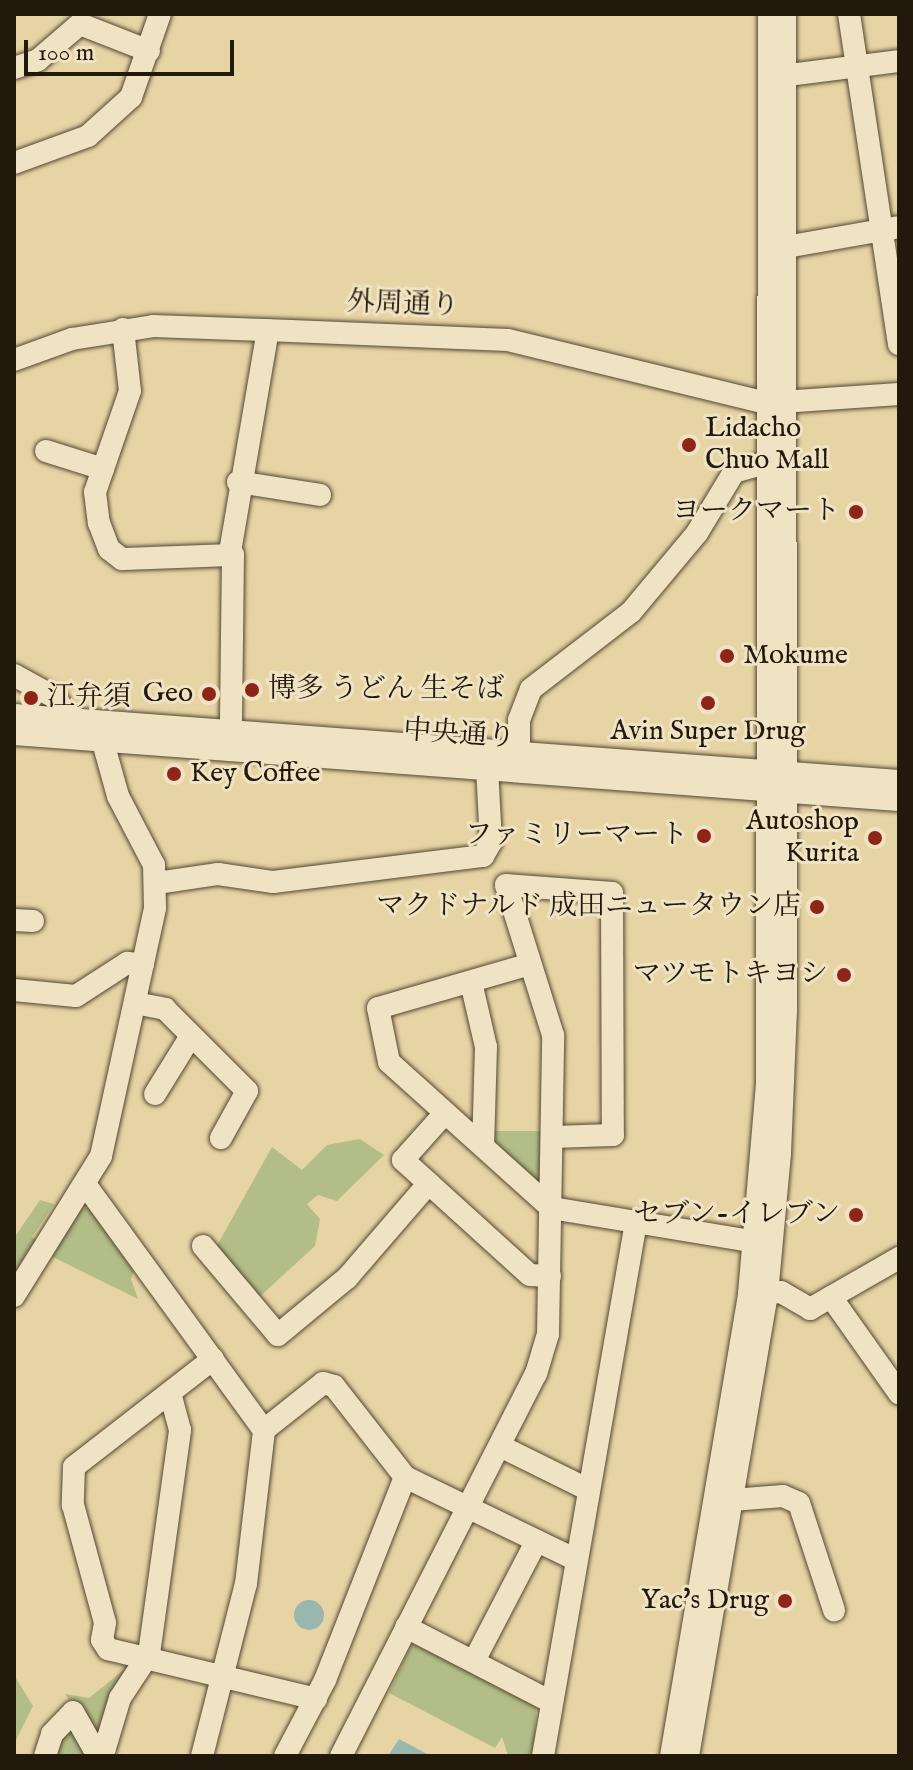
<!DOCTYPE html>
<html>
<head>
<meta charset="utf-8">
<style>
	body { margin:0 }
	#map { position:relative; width:913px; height:1770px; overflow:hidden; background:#e7d4a5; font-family:"IM FELL English","Noto Serif JP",serif }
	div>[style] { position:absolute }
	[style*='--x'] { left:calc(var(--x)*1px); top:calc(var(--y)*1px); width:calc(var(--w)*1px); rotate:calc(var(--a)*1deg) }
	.green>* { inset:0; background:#b3bd88 }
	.water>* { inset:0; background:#99b7af }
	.round { border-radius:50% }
	.roads { filter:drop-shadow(0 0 2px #544732) drop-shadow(0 0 2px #544732) }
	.minor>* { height:22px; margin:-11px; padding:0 11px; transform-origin:11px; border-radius:11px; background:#efe3c4 }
	.dots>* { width:22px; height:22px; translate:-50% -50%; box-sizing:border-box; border:4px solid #efe3c4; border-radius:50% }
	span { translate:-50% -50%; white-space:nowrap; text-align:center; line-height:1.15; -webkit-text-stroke:6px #efe3c4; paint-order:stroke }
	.street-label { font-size:28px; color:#23180c }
	.poi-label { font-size:28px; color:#23180c }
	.left { translate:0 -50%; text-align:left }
	.right { translate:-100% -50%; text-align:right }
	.frame { position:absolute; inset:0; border:16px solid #23180c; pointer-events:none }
	.scale { position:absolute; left:24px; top:40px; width:210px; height:36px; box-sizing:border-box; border:4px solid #23180c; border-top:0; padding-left:10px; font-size:24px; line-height:28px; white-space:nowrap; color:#23180c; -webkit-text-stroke:6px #efe3c4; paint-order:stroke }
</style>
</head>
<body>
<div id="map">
	<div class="green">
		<i style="clip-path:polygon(492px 1131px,545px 1131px,544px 1179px,538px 1183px,491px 1144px)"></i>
		<i style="clip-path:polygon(360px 1139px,384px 1155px,337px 1201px,318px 1195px,307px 1204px,320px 1219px,315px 1246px,256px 1300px,215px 1249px,272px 1147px,302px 1170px,327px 1145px)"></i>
		<i style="clip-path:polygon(40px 1200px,54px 1204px,32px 1237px,41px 1244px,14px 1279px,14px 1238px)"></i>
		<i style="clip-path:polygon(77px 1208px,91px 1208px,137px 1263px,131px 1279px,138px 1299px,51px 1256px)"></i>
		<i style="clip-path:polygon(422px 1644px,536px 1704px,534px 1756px,508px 1756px,502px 1737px,495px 1748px,389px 1693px,411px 1646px)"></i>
		<i style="clip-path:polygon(135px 1661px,99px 1742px,65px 1694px,89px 1698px)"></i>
		<i style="clip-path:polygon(14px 1675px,33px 1706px,14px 1744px)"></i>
		<i style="clip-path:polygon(60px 1730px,81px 1735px,87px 1756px,50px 1756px)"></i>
	</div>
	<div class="water">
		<i class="round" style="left:294px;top:1600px;width:30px;height:30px"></i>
		<i style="clip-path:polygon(399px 1739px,431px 1756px,388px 1756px)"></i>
	</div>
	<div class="roads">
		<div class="minor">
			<i style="--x:849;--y:14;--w:334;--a:81.4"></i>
			<i style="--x:14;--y:68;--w:25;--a:-18"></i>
			<i style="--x:38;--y:60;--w:55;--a:-40.6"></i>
			<i style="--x:80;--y:24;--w:74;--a:21.4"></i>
			<i style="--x:773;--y:77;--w:127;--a:-7.2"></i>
			<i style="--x:14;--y:163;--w:79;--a:-20"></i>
			<i style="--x:88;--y:136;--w:58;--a:-42.2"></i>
			<i style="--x:131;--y:97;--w:88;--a:-70.7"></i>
			<i style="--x:786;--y:247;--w:115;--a:-10"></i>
			<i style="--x:123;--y:329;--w:62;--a:83.6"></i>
			<i style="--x:130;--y:391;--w:107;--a:109.1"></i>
			<i style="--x:95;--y:492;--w:31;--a:83"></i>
			<i style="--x:99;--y:523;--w:28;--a:69"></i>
			<i style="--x:109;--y:549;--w:16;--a:38"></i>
			<i style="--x:122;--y:559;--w:111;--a:-2.1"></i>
			<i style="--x:233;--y:555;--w:174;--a:90.7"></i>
			<i style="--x:14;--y:360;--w:62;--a:-19.9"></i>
			<i style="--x:72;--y:339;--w:82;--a:-9.1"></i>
			<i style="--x:153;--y:326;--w:138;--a:2.1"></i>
			<i style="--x:291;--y:331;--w:217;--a:2.4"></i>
			<i style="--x:508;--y:340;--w:267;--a:13.7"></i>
			<i style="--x:767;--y:403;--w:132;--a:-3.9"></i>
			<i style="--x:46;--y:451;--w:60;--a:17.5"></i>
			<i style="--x:238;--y:482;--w:83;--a:9"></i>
			<i style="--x:230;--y:552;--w:225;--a:-80.3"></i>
			<i style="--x:14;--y:675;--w:48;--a:28.7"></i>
			<i style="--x:56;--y:698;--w:23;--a:59"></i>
			<i style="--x:14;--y:715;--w:887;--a:4.27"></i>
			<i style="--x:14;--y:734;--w:887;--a:4.27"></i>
			<i style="--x:519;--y:750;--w:30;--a:-90"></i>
			<i style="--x:519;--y:720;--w:33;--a:-69"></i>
			<i style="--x:531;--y:689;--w:126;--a:-37.6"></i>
			<i style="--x:631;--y:612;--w:103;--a:-50.1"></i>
			<i style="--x:697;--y:533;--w:71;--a:-58.8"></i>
			<i style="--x:734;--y:472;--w:36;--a:-16"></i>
			<i style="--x:157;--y:883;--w:62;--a:-8.4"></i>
			<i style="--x:218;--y:874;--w:56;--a:8.3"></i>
			<i style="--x:273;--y:882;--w:212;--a:-7.1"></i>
			<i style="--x:483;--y:856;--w:16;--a:-60"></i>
			<i style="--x:491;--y:842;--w:75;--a:-93.1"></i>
			<i style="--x:14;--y:920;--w:19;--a:3"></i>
			<i style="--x:527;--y:965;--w:155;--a:163.9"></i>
			<i style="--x:378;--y:1008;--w:55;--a:78.5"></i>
			<i style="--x:389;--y:1062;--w:218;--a:42"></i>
			<i style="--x:551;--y:1208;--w:221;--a:9.4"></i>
			<i style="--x:471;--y:982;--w:67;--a:77"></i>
			<i style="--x:486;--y:1047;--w:99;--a:91.7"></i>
			<i style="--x:14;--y:990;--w:62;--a:5.5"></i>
			<i style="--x:76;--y:996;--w:61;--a:-32.9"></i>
			<i style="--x:127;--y:963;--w:16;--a:4"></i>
			<i style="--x:135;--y:1003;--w:31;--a:11"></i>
			<i style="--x:165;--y:1009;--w:116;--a:45"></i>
			<i style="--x:247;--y:1091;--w:54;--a:119"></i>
			<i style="--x:155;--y:1094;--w:65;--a:-58.3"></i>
			<i style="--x:445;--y:1113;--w:63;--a:131.8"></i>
			<i style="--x:403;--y:1160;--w:171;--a:42.2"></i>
			<i style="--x:530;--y:1275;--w:20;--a:3"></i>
			<i style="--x:85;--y:1184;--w:304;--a:54"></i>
			<i style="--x:203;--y:1246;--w:116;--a:49.9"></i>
			<i style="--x:278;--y:1335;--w:89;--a:-39.6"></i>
			<i style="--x:347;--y:1278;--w:125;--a:-49.2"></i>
			<i style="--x:754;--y:1294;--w:27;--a:-4"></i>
			<i style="--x:781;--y:1292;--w:34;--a:30"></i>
			<i style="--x:810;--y:1309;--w:103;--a:-29.8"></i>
			<i style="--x:14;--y:1296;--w:165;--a:-58.1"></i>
			<i style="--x:101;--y:1156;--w:254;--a:-77.7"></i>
			<i style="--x:155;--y:908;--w:43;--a:-91.3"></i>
			<i style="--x:154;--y:865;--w:78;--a:-117.6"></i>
			<i style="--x:118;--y:796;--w:71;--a:-105.6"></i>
			<i style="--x:831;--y:1297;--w:118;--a:54.7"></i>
			<i style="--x:213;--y:1359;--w:176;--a:142.2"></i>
			<i style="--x:74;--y:1467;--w:38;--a:92"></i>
			<i style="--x:73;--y:1505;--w:122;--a:74.8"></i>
			<i style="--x:105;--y:1623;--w:17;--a:100"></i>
			<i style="--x:102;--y:1640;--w:11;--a:56"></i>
			<i style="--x:108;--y:1649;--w:214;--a:13.5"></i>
			<i style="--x:500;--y:1446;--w:97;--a:26.3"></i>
			<i style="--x:732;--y:1500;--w:51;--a:-4.5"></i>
			<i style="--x:783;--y:1496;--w:17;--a:24"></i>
			<i style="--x:799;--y:1503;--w:113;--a:71.9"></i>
			<i style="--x:406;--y:1627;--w:163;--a:27.3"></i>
			<i style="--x:474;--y:1661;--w:134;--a:-62.5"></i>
			<i style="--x:45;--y:1756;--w:23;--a:-72"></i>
			<i style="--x:52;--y:1734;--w:30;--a:-46"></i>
			<i style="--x:73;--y:1712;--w:43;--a:60.4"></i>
			<i style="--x:94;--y:1749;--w:11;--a:-5"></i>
			<i style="--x:105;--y:1748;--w:52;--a:-73.3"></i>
			<i style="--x:120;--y:1698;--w:53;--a:-56.6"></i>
			<i style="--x:149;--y:1654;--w:226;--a:-82.1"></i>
			<i style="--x:180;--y:1430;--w:38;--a:-105"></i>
			<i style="--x:202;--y:1756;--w:178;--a:-75.7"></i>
			<i style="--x:246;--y:1584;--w:155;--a:-83.3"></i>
			<i style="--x:264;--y:1430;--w:75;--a:-38.5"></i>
			<i style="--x:323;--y:1383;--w:11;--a:15"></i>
			<i style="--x:334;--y:1386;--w:115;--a:52"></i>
			<i style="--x:405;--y:1477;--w:189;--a:25.8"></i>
			<i style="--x:285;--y:1756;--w:86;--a:-62.2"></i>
			<i style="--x:325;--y:1680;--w:218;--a:-68.5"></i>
			<i style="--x:341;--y:1756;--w:429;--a:-63"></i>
			<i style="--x:536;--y:1374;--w:42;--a:-73.3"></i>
			<i style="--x:548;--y:1334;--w:299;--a:-89"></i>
			<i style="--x:553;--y:1035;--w:157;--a:-107.4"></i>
			<i style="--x:506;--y:885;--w:106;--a:4.3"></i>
			<i style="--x:612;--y:893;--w:242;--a:89.8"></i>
			<i style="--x:613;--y:1135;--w:60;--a:178.1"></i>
			<i style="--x:543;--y:1756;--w:542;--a:-80.12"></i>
			<i style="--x:671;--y:1756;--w:469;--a:-80.4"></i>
			<i style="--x:749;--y:1294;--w:209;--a:-85.1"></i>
			<i style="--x:767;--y:1086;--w:1072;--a:-89.89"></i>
			<i style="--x:688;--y:1756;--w:469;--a:-80.3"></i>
			<i style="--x:767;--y:1294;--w:142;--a:-84.7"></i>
			<i style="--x:780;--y:1153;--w:142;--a:-87.6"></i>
			<i style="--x:786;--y:1011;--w:997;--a:-90.06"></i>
		</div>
	</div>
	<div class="dots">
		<i style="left:689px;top:445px;background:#8f2418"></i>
		<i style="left:856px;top:512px;background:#8f2418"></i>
		<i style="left:727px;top:656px;background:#8f2418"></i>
		<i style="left:252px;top:690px;background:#8f2418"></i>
		<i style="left:209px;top:694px;background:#8f2418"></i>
		<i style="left:31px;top:698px;background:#8f2418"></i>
		<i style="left:708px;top:703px;background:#8f2418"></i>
		<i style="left:174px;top:774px;background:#8f2418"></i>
		<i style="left:704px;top:836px;background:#8f2418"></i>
		<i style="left:875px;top:838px;background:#8f2418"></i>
		<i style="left:817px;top:907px;background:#8f2418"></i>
		<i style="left:844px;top:975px;background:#8f2418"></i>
		<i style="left:856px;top:1215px;background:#8f2418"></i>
		<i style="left:785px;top:1601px;background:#8f2418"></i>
	</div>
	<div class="street-label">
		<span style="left:403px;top:305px;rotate:2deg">外周通り</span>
		<span style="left:459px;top:735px;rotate:4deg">中央通り</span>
	</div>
	<div class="poi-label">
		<span class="left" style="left:705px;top:445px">Lidacho<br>Chuo Mall</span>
		<span class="right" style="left:840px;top:512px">ヨークマート</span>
		<span class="left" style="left:743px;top:656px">Mokume</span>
		<span class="left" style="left:268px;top:690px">博多 うどん 生そば</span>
		<span class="right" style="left:193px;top:694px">Geo</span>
		<span class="left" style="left:47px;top:698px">江弁須</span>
		<span style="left:708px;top:732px">Avin Super Drug</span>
		<span class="left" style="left:190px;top:774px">Key Coffee</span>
		<span class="right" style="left:859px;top:838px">Autoshop<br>Kurita</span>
		<span class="right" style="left:688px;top:836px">ファミリーマート</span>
		<span class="right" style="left:801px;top:907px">マクドナルド 成田ニュータウン店</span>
		<span class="right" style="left:828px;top:975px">マツモトキヨシ</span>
		<span class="right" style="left:840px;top:1215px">セブン-イレブン</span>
		<span class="right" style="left:769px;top:1601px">Yac's Drug</span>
	</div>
	<div class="frame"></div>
	<div class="scale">100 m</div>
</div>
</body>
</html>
